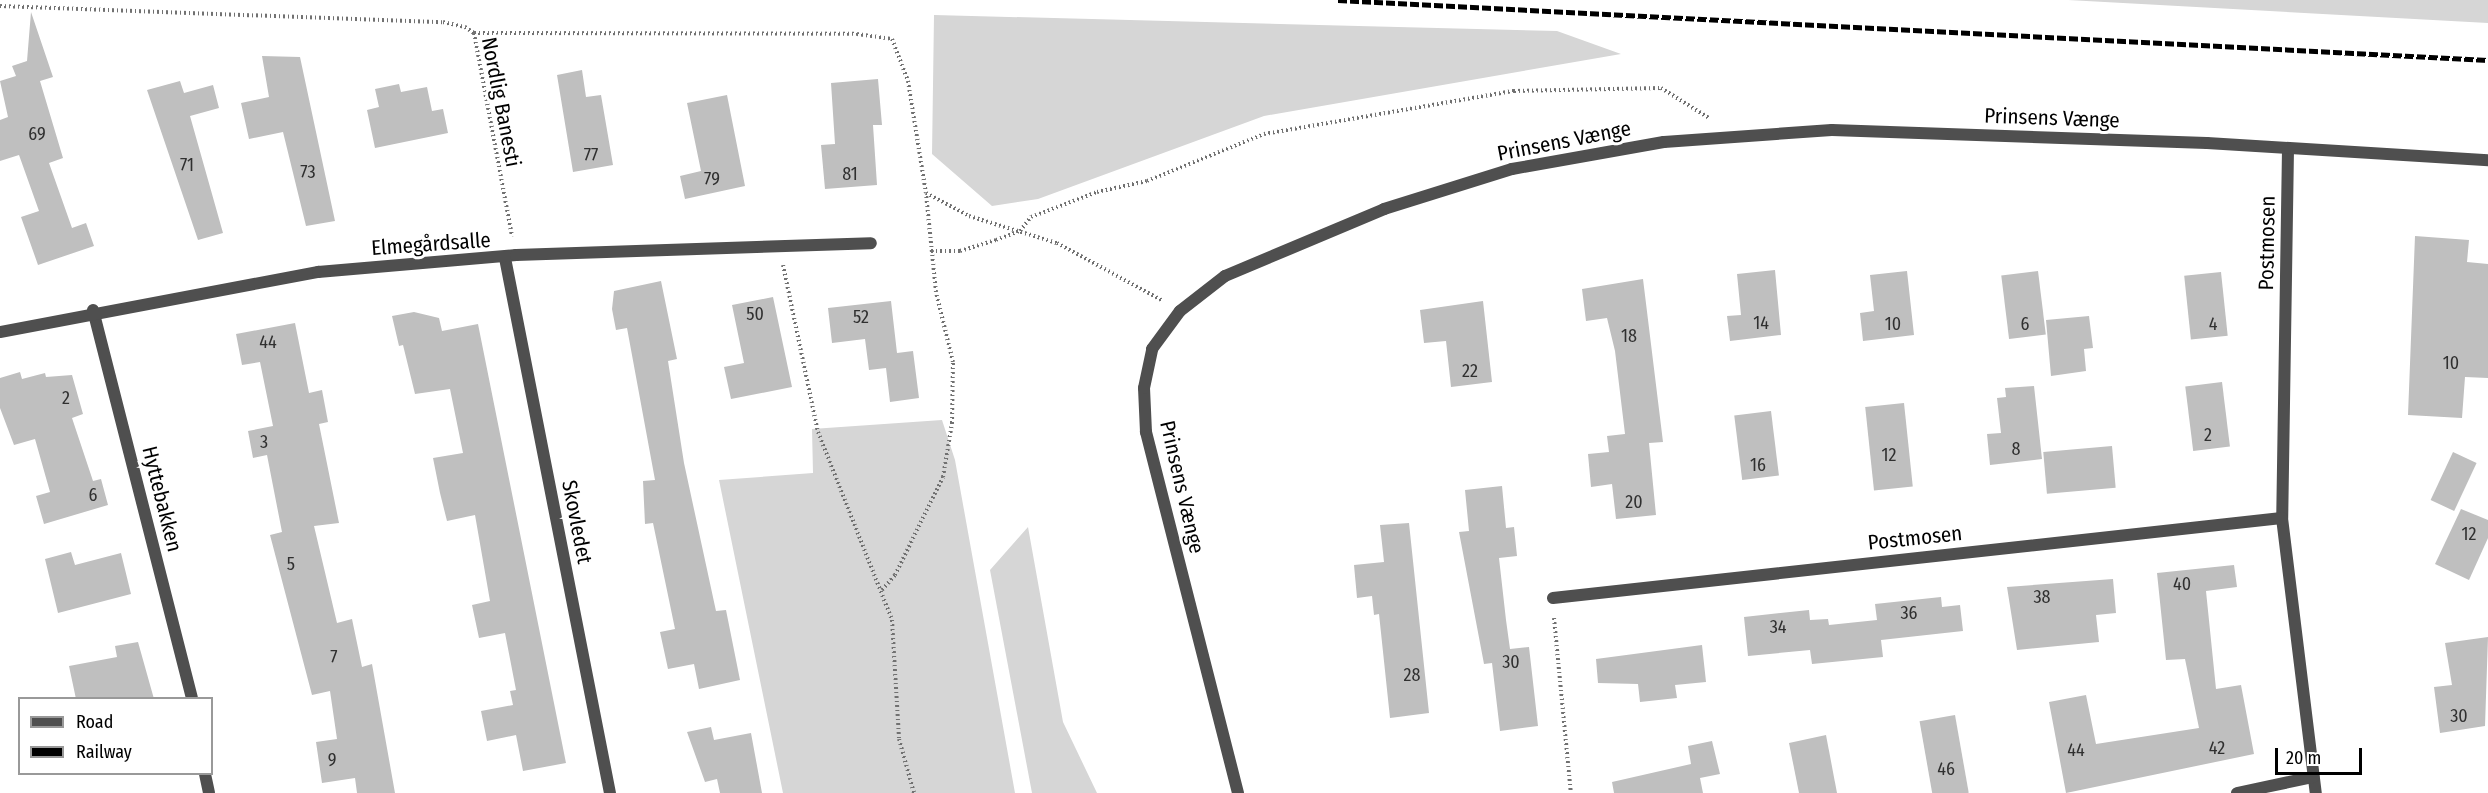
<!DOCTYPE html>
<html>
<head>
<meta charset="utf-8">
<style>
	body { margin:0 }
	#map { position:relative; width:2488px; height:793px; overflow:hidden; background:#fff; font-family:"Fira Sans Condensed",sans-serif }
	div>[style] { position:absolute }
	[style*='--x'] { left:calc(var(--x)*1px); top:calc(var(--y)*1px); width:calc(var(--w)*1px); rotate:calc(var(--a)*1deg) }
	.green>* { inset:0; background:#d6d6d6 }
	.building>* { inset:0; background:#bfbfbf; transform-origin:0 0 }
	.path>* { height:4px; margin-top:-2px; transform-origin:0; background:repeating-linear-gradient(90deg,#717171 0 1.5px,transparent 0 4.5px) }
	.minor>* { height:12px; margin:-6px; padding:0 6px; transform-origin:6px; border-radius:6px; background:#4f4f4f }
	.tertiary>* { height:12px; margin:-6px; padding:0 6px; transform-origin:6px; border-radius:6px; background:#4f4f4f }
	.rail>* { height:4.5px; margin-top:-2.25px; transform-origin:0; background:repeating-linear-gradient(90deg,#000 0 9px,transparent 0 12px) }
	span { translate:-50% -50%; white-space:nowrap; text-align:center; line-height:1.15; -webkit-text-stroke:6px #fff; paint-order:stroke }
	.number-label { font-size:18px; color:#303030 }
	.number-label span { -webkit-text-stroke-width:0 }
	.street-label { font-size:21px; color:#000 }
	.legend { position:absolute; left:18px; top:697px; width:195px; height:78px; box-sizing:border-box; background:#fff; border:2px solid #999; margin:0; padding:8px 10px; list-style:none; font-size:18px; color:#000 }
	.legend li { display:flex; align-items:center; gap:12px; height:30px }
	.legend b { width:30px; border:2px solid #999 }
	.scale { position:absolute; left:2275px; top:748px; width:87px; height:27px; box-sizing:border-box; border:3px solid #000; border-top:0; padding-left:8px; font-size:18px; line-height:21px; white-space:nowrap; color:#000; -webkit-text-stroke:4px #fff; paint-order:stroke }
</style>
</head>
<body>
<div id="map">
	<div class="green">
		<i style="clip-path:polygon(2068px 0,2488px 0,2488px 23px)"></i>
		<i style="clip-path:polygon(934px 15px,1557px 31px,1621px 54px,1264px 116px,1038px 199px,992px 206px,932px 154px)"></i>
		<i style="clip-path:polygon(942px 420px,955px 460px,1015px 793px,783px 793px,719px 480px,813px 473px,812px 429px)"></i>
		<i style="clip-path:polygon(1028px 527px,1063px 722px,1097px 793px,1032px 793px,990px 570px)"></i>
	</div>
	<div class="building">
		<i style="clip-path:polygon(31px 12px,53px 77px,40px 81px,63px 158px,49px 163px,72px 228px,86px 223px,94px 246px,38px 265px,21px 217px,39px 211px,19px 155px,0 161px,0 120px,8px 117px,0 81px,16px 76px,12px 66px,27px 61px)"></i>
		<i style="clip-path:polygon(262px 56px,300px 57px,335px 221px,306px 226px,283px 132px,249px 139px,241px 103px,269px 97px)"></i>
		<i style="clip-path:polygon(582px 70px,586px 97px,601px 95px,613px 165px,573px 172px,557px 75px)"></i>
		<i style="clip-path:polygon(878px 79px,882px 125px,873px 125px,877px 185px,825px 189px,821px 145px,835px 144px,831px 83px)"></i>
		<i style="clip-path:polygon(180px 81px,184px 93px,213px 85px,219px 108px,190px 116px,223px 233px,198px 240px,147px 90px)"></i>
		<i style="clip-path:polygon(399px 84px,401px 92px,427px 87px,432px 111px,443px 109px,448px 133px,375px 148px,367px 110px,379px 107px,375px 89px)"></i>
		<i style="clip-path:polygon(727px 95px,745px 186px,685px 199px,680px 176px,701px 171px,687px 103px)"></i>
		<i style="clip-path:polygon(2415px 236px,2469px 240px,2467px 262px,2488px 264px,2488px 378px,2465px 377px,2462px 418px,2408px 415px)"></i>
		<i style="clip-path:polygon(1775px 270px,1781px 335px,1730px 341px,1727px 316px,1741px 315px,1737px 274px)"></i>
		<i style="clip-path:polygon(1907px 271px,1914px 335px,1863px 341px,1860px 313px,1874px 311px,1870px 275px)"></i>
		<i style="left:2038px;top:271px;width:64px;height:37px;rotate:83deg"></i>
		<i style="left:2221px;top:272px;width:64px;height:37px;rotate:84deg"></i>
		<i style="clip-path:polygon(1643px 279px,1663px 442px,1649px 443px,1656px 515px,1616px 519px,1612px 484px,1591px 487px,1588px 454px,1609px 452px,1607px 436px,1625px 434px,1615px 351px,1607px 318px,1586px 321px,1582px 289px)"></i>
		<i style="clip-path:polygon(661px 281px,677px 359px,668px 361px,684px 463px,716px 611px,726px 610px,740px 680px,699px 689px,694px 664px,668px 669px,660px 632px,675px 629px,653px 523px,645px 524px,643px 481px,655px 480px,627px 328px,616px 330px,612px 309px,614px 291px)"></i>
		<i style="clip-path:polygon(773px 297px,792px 387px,731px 399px,724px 367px,744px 363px,732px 305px)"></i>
		<i style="clip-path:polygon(891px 301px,897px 353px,913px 351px,919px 398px,890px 402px,886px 368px,869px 370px,865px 339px,832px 343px,828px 308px)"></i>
		<i style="clip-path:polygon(1483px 301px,1492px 382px,1451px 387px,1446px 341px,1424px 343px,1420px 310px)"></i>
		<i style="clip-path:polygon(414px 312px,439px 318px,442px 331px,478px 324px,566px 763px,523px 771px,516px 735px,487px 741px,481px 711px,513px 705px,510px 691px,516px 690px,505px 633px,479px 638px,472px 605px,490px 601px,475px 515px,447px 521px,440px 493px,433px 458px,463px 453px,450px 389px,415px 394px,403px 345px,399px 346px,392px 316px)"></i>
		<i style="clip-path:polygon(2089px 316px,2093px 348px,2084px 349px,2086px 371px,2051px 376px,2046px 320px)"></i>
		<i style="clip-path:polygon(295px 323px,309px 393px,322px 390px,328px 422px,319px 424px,339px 523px,314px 526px,337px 623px,352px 619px,362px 667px,372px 664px,395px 793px,357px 793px,355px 778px,322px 783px,316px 742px,337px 739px,330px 691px,312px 695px,270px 535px,282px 532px,267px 455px,253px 458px,248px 431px,273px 426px,260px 362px,242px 365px,236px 334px)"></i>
		<i style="clip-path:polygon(20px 372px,22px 379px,45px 373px,46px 377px,72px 375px,83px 414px,72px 418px,93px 481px,101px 479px,108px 505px,44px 524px,36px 496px,50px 492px,35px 439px,14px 445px,0 408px,0 378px)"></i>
		<i style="left:2222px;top:382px;width:65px;height:37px;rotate:83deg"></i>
		<i style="clip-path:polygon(2034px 386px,2042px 459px,1990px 465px,1987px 434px,2001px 433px,1997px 398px,2006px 397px,2005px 388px)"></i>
		<i style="left:1904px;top:403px;width:84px;height:39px;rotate:84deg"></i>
		<i style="left:1771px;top:411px;width:65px;height:37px;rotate:83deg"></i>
		<i style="left:2112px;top:446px;width:42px;height:69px;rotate:85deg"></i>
		<i style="left:2453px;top:452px;width:26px;height:53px;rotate:25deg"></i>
		<i style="clip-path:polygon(1502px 486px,1506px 528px,1514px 527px,1517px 556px,1499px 558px,1506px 620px,1510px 649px,1529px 647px,1538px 726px,1500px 731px,1492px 663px,1484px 664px,1459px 532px,1469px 531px,1465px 490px)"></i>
		<i style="clip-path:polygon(2461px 509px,2488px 520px,2488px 538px,2469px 580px,2435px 564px)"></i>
		<i style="clip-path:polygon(1409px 523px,1429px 713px,1390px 718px,1379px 614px,1374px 615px,1372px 596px,1357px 598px,1354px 565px,1384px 562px,1380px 525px)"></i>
		<i style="clip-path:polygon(71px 552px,75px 565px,121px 553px,131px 594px,58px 613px,45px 559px)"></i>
		<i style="clip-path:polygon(2234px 565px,2237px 587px,2206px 591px,2216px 689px,2241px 685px,2254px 754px,2066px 793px,2049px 702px,2086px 695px,2096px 744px,2199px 728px,2185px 659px,2166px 660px,2157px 573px)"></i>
		<i style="clip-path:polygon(2113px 579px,2116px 613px,2096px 615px,2099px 642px,2017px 650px,2007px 587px)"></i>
		<i style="clip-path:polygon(1941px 597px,1942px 607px,1960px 605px,1963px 631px,1881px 640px,1883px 657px,1812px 664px,1810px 650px,1748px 656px,1744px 617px,1809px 610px,1810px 620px,1828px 619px,1829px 625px,1877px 620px,1875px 604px)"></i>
		<i style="clip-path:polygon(2488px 637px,2485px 726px,2440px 733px,2434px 687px,2452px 685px,2445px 643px)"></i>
		<i style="clip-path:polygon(138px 642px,154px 699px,76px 699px,69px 666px,117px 657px,115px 646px)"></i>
		<i style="clip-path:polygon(1702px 645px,1706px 682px,1675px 685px,1677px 698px,1640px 702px,1638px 684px,1598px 683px,1596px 659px)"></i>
		<i style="left:1955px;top:715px;width:79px;height:36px;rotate:80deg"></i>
		<i style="clip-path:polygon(711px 727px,714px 740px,751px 733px,762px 793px,720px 793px,717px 779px,705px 782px,687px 732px)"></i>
		<i style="clip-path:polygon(1826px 735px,1837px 793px,1799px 793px,1789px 743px)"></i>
		<i style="clip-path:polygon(1712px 741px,1720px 774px,1700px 778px,1703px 793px,1614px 793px,1612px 782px,1691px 764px,1688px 746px)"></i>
	</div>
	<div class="path">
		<i style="--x:0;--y:6;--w:443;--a:2.1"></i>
		<i style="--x:443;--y:22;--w:23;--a:13"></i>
		<i style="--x:465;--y:27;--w:11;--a:34"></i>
		<i style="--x:474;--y:33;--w:207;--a:79.4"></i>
		<i style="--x:474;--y:33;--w:383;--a:0.1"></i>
		<i style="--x:857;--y:34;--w:35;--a:8"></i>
		<i style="--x:892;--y:39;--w:45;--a:69.1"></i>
		<i style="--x:908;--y:81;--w:113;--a:80.9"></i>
		<i style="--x:926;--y:193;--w:49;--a:28.1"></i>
		<i style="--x:969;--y:216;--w:92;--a:17.1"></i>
		<i style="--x:1057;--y:243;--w:121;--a:28.7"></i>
		<i style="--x:931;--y:251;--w:29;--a:0"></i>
		<i style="--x:960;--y:251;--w:38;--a:-17"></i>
		<i style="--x:996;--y:240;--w:26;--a:-21"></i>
		<i style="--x:1020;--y:231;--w:18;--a:-52"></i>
		<i style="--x:1031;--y:217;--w:71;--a:-20.7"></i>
		<i style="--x:1097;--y:192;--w:51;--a:-12.4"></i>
		<i style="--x:1147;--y:181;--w:126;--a:-21.9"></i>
		<i style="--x:1264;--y:134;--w:254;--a:-9.8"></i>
		<i style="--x:1514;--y:91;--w:147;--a:-1.2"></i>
		<i style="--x:1661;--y:88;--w:57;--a:32"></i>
		<i style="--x:783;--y:265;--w:171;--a:78.2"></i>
		<i style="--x:818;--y:432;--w:202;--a:68.5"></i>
		<i style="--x:892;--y:620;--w:119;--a:86.6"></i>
		<i style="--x:899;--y:739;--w:56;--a:74.5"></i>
		<i style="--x:882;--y:590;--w:20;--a:-49"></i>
		<i style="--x:895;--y:575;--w:109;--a:-63.9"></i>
		<i style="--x:943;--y:477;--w:55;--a:-80.5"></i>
		<i style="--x:952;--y:423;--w:61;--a:-89.1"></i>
		<i style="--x:953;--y:362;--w:72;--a:-103.7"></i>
		<i style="--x:936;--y:292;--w:99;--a:-95.8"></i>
		<i style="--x:1554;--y:618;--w:176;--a:84.5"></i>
	</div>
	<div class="minor">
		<i style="--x:2288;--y:149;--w:369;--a:90.9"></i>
		<i style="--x:2282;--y:518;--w:277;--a:83"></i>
		<i style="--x:505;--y:258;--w:545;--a:78.9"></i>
		<i style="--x:93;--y:310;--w:400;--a:75.7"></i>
		<i style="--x:0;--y:332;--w:324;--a:-10.7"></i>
		<i style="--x:318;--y:272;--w:199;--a:-4.9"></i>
		<i style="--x:516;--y:255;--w:355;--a:-1.9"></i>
		<i style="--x:1553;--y:598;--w:733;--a:-6.26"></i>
		<i style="--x:205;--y:774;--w:19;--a:78"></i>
		<i style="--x:2237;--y:793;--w:78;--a:-11.9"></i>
	</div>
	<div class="tertiary">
		<i style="--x:1238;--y:793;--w:373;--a:-104.3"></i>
		<i style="--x:1146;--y:432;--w:44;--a:-92.6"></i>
		<i style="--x:1144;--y:388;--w:40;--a:-78"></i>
		<i style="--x:1152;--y:349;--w:47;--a:-53.6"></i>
		<i style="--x:1180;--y:311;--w:57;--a:-37.9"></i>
		<i style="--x:1225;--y:276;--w:173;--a:-22.8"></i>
		<i style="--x:1384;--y:209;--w:134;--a:-17.4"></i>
		<i style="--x:1512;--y:169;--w:154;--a:-10.1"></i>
		<i style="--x:1664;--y:142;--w:168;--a:-4.1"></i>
		<i style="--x:1832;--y:130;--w:375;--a:2"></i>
		<i style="--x:2207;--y:143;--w:282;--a:3.5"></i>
	</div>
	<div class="rail">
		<i style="--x:1338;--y:0;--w:1152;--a:2.99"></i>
	</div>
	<div class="number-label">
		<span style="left:37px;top:134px">69</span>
		<span style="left:591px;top:155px">77</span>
		<span style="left:187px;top:165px">71</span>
		<span style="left:308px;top:172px">73</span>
		<span style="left:850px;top:174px">81</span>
		<span style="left:712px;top:179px">79</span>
		<span style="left:755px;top:314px">50</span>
		<span style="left:861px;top:317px">52</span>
		<span style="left:1761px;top:323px">14</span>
		<span style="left:1893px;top:324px">10</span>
		<span style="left:2025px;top:324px">6</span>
		<span style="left:2213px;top:324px">4</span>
		<span style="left:1629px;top:336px">18</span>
		<span style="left:268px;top:342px">44</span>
		<span style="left:2451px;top:363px">10</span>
		<span style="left:1470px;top:371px">22</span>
		<span style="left:66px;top:398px">2</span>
		<span style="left:2208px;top:435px">2</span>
		<span style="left:264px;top:442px">3</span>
		<span style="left:2016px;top:449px">8</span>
		<span style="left:1889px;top:455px">12</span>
		<span style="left:1758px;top:465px">16</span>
		<span style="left:93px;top:495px">6</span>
		<span style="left:1634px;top:502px">20</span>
		<span style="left:2469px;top:534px">12</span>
		<span style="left:291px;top:564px">5</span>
		<span style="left:2182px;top:584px">40</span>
		<span style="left:2042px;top:597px">38</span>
		<span style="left:1909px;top:613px">36</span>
		<span style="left:1778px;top:627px">34</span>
		<span style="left:334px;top:657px">7</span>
		<span style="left:1511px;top:662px">30</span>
		<span style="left:1412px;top:675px">28</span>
		<span style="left:2459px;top:716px">30</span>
		<span style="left:2217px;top:748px">42</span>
		<span style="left:2076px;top:750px">44</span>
		<span style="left:332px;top:760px">9</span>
		<span style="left:1946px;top:769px">46</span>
	</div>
	<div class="street-label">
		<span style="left:501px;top:102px;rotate:79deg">Nordlig Banesti</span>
		<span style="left:2052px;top:118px;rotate:2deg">Prinsens Vænge</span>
		<span style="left:1564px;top:141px;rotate:-11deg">Prinsens Vænge</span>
		<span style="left:2267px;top:243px;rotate:-89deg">Postmosen</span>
		<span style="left:431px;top:244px;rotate:-4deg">Elmegårdsalle</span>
		<span style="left:1182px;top:487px;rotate:77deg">Prinsens Vænge</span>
		<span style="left:162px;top:499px;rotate:76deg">Hyttebakken</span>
		<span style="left:577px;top:522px;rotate:79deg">Skovledet</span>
		<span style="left:1915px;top:538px;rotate:-6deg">Postmosen</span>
	</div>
	<ul class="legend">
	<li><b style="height:8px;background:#4f4f4f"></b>Road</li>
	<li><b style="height:8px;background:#000"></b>Railway</li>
	</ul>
	<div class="scale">20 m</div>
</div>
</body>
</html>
